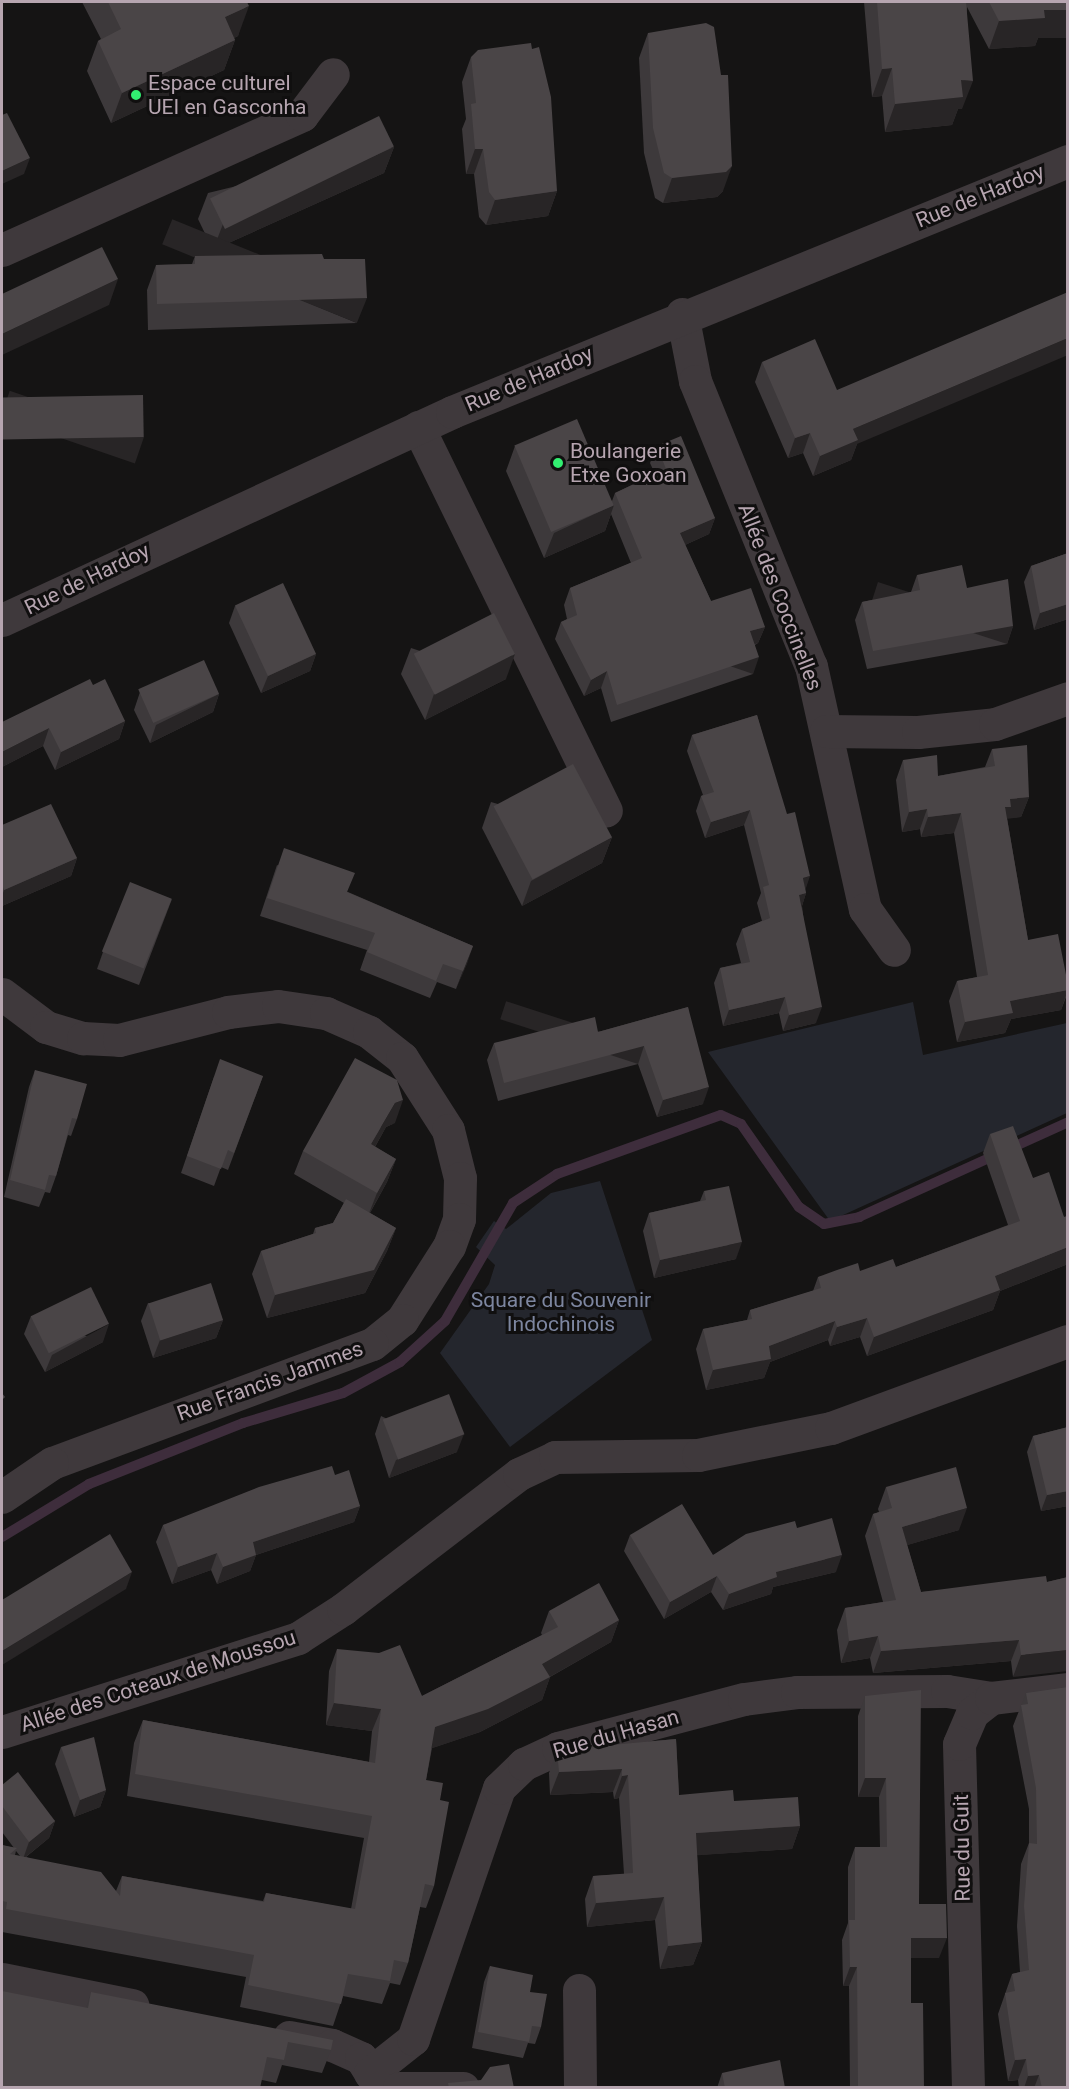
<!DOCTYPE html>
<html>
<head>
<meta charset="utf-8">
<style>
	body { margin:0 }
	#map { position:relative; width:1069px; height:2089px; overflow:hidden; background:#151414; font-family:Roboto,sans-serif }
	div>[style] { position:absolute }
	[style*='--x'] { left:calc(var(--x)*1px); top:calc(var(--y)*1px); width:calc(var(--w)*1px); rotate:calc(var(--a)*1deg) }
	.green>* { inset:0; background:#24262d }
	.stream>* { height:10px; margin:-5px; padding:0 5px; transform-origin:5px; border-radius:5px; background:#3e2d3c }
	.minor>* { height:33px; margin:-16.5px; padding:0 16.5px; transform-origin:16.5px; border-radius:16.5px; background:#3f393c }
	.wall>* { inset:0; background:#3d393b }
	.shaded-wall>* { inset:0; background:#282526; transform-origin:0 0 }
	.building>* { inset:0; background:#4a4547; transform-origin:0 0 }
	.dots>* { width:16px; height:16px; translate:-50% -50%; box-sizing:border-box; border:3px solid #100f0f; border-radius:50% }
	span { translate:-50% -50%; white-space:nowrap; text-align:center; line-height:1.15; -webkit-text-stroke:6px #100f0f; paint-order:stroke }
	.poi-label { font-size:21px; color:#b6a5b0 }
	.left { translate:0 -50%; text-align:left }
	.street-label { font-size:21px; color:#b6a5b0 }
	.park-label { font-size:21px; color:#7d86a0 }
	.frame { position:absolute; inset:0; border:3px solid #b6a5b0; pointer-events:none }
</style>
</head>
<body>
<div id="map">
	<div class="green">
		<i style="clip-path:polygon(913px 1002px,923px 1055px,1067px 1023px,1067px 1113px,830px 1221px,708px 1052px)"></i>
		<i style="clip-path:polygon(600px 1181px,652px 1340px,510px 1447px,440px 1353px,489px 1284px,495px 1265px,476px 1247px,494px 1221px,506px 1229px,551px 1193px)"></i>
	</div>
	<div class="stream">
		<i style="--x:2;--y:1537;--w:102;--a:-31.3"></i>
		<i style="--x:89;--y:1484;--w:166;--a:-21.6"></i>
		<i style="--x:243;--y:1423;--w:104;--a:-16.7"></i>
		<i style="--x:343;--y:1393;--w:65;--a:-28.5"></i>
		<i style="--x:400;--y:1362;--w:61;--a:-42.3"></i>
		<i style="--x:445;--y:1321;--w:136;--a:-60"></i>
		<i style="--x:513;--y:1203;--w:53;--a:-33.4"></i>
		<i style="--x:557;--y:1174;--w:174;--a:-19.8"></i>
		<i style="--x:721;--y:1115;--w:22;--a:24"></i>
		<i style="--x:741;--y:1124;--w:101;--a:55.1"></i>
		<i style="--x:799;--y:1207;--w:30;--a:34"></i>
		<i style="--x:824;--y:1224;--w:36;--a:-11"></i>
		<i style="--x:859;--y:1217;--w:230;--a:-24.4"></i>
	</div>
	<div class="minor">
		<i style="--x:2;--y:250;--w:329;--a:-24.2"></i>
		<i style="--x:302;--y:115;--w:51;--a:-52.9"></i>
		<i style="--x:682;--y:314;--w:68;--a:79"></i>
		<i style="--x:695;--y:381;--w:308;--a:67.9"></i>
		<i style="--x:811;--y:666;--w:249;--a:77.5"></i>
		<i style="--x:865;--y:909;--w:50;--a:54.7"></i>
		<i style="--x:418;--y:427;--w:427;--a:63.9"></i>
		<i style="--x:2;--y:620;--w:496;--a:-24.8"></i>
		<i style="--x:452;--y:412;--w:665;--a:-22.17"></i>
		<i style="--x:826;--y:731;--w:92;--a:0.6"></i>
		<i style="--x:918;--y:732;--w:77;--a:-5.9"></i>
		<i style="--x:995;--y:724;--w:77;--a:-19.6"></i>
		<i style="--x:2;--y:994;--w:55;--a:36.9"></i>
		<i style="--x:46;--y:1027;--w:39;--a:17"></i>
		<i style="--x:83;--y:1038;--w:36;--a:3"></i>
		<i style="--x:119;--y:1040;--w:113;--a:-14.4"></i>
		<i style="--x:228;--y:1012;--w:50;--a:-6.8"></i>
		<i style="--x:278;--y:1006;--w:49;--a:8.3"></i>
		<i style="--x:326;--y:1013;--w:47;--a:23.8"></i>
		<i style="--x:369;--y:1032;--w:42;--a:38.2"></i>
		<i style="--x:402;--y:1058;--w:85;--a:57.4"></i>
		<i style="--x:448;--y:1130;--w:49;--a:76"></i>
		<i style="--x:460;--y:1178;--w:41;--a:91.4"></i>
		<i style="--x:459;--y:1219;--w:29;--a:110"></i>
		<i style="--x:449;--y:1246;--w:88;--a:122.4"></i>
		<i style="--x:402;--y:1320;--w:38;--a:141"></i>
		<i style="--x:372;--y:1344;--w:341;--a:159.6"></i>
		<i style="--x:52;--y:1463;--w:60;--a:145.8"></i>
		<i style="--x:2;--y:1732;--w:311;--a:-17.6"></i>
		<i style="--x:298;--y:1638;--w:54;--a:-32.8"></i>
		<i style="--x:343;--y:1609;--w:222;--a:-37.5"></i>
		<i style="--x:519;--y:1474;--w:40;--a:-25"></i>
		<i style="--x:555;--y:1457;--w:143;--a:-0.8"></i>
		<i style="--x:698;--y:1455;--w:136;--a:-11.5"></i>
		<i style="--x:831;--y:1428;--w:252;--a:-20.2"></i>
		<i style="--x:2;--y:1979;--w:133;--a:11.3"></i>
		<i style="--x:579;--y:1990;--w:98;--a:89.4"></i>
		<i style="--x:289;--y:2037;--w:44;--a:10.5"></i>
		<i style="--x:332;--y:2045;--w:32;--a:24"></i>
		<i style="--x:361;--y:2058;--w:36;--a:58"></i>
		<i style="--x:370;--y:2073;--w:55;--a:-38.3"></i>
		<i style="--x:413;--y:2039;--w:265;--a:-71.1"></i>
		<i style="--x:499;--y:1788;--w:35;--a:-44"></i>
		<i style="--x:524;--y:1764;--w:38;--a:-25"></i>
		<i style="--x:558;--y:1748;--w:192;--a:-14.8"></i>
		<i style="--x:744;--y:1699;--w:53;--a:-7.5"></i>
		<i style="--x:797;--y:1692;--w:150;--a:-0.4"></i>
		<i style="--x:947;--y:1691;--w:45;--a:9"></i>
		<i style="--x:399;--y:2088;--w:64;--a:0"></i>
		<i style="--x:968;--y:2088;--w:344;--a:-91.5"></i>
		<i style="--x:959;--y:1744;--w:34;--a:-67"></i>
		<i style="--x:972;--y:1713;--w:24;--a:-38"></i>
		<i style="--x:991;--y:1698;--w:78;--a:-6.7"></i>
	</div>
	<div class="wall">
		<i style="clip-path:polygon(82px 2px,247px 2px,238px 36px,234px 38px,235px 40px,224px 70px,111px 123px,87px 71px,98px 41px,101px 39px)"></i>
		<i style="clip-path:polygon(864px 2px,1068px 2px,1068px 38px,1038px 38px,1035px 46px,989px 49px,967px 7px,962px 109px,958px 109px,952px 125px,885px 132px,882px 96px,872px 97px)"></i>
		<i style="clip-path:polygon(648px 33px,721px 75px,723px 191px,717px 197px,663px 203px,655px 198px,644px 153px,639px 58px)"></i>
		<i style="clip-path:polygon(471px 57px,557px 191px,548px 216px,486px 225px,479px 217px,474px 174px,466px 174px,462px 129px,466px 119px,462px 82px)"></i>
		<i style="clip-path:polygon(394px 147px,384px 173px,213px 250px,198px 219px,208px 193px)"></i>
		<i style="clip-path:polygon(195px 256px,357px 323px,148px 330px,147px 290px,156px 265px,192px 264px)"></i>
		<i style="clip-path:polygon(762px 362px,857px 444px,851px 460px,813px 476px,803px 453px,788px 458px,755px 382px)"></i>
		<i style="clip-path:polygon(515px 446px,612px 501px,615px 493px,655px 474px,650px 463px,657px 446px,715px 518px,709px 534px,685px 545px,711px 601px,765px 627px,758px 643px,755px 645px,753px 674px,611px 722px,601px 688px,584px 696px,555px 639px,561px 622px,567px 619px,564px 605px,570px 588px,631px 563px,611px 514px,605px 531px,544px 558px,506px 471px)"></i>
		<i style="clip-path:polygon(1068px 553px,1068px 619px,1034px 630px,1024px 582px,1031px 566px)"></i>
		<i style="clip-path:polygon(917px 575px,967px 588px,1013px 626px,1007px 644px,867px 669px,855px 620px,862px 602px,911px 592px)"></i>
		<i style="clip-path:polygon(235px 606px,316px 654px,310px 671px,261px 693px,229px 623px)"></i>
		<i style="clip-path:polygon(411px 648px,506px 679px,425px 720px,401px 674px)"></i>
		<i style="clip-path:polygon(93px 685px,125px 721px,119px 739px,55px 770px,43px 746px,2px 767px)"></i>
		<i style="clip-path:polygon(140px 692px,219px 694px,213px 712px,150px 743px,134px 710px)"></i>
		<i style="clip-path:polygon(757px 715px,806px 893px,802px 906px,816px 1023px,783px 1031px,779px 1013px,723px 1026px,714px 983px,720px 968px,741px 963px,736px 944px,742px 929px,762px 921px,757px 903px,761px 893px,744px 825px,705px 838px,696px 811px,701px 796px,703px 795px,687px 751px,692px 735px)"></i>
		<i style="clip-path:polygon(992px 749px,1029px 797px,1021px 817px,1007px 818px,1028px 940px,1068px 985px,1068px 992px,1061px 1010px,1011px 1019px,1005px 1033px,957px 1042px,949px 1001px,957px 981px,977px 977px,954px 833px,921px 837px,920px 829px,902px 832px,896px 780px,903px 760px,938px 776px,985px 767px)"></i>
		<i style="clip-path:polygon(491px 802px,612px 837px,602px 863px,522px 906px,482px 828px)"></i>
		<i style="clip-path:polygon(2px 825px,77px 858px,71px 876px,2px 906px)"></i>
		<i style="clip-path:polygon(277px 865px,348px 892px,473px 946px,456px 989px,437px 982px,430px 998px,360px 970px,367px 950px,260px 916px)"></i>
		<i style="clip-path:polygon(172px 899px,139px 985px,97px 969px,103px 952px)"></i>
		<i style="clip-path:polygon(688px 1007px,703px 1104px,657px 1117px,638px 1064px,498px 1101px,487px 1060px,494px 1043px,598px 1032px)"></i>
		<i style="clip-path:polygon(35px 1070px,77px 1119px,71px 1136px,68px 1135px,56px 1176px,50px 1193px,45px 1192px,39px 1207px,4px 1197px,29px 1087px)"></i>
		<i style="clip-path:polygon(263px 1076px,228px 1170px,221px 1167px,214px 1186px,181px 1173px,214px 1077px)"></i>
		<i style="clip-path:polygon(395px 1123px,386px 1127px,375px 1147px,396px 1159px,387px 1182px,370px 1213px,396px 1228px,387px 1251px,365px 1293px,267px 1318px,252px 1274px,261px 1251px,313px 1234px,315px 1228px,333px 1223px,344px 1203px,294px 1174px,303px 1151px)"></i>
		<i style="clip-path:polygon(990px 1134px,1033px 1178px,1064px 1217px,1068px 1216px,1068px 1264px,1000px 1291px,993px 1310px,867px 1356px,860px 1337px,830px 1346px,828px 1340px,770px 1362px,764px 1378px,706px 1390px,696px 1349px,703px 1329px,747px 1320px,750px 1310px,813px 1291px,818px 1277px,860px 1271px,896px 1267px,1008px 1225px,983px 1153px)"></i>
		<i style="clip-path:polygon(704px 1191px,736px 1259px,654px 1278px,643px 1231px,649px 1213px,700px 1201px)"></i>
		<i style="clip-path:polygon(148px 1303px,223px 1320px,216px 1338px,153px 1358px,141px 1321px)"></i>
		<i style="clip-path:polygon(31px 1316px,103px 1342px,45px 1372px,24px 1334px)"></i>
		<i style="clip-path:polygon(381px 1416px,457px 1452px,389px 1478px,375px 1434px)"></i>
		<i style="clip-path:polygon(1068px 1427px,1068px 1506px,1041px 1511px,1027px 1452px,1033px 1436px)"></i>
		<i style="clip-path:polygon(335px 1475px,360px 1506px,354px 1522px,256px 1555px,250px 1571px,217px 1584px,211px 1570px,172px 1584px,156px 1542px,163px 1525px)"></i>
		<i style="clip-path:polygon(886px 1487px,959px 1530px,907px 1545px,921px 1592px,1047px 1582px,1068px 1577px,1013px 1677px,1011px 1661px,873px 1673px,870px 1658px,841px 1663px,837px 1630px,845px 1608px,883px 1602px,865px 1536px,873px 1514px,879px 1512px,878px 1509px)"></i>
		<i style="clip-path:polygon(797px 1528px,836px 1572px,773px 1587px,771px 1594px,723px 1610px,711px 1592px,664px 1619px,624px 1551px,630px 1535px,713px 1555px)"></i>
		<i style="clip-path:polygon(evenodd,549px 1611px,619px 1620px,611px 1642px,550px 1677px,542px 1700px,480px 1732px,432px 1748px,426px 1780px,440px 1800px,434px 1886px,426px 1908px,420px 1907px,408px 1963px,400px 1985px,390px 1983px,382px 2004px,343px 1996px,333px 2026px,240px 2007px,246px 1977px,2px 1932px,2px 1845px,14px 1848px,2px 1832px,2px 1785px,55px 1821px,49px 1838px,26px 1857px,116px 1891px,122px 1876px,263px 1901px,266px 1893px,351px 1909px,364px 1838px,127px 1796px,134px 1743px,143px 1720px,369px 1762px,372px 1731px,326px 1725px,329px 1671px,337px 1649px,422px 1696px,542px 1635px,541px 1633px,549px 1611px,16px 1851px,20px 1856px,15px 1855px,16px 1851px)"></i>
		<i style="clip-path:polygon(1068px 1687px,1068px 2088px,1019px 2088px,1018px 2080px,1008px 2081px,998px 2014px,1012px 1974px,1020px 1972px,1017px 1926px,1021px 1864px,1029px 1843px,1029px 1809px,1013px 1726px,1026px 1693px)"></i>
		<i style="clip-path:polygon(865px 1696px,919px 1904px,939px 1958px,911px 1958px,911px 2003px,924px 2088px,850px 2088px,849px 1986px,843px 1986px,842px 1940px,848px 1923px,848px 1867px,855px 1847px,880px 1847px,879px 1797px,858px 1797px,858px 1716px)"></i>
		<i style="clip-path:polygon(676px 1739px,679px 1795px,734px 1801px,800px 1826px,792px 1849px,697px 1855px,702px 1942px,693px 1965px,660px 1969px,655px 1920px,587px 1927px,585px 1899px,593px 1876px,624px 1874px,619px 1798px,614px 1799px,613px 1792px,550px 1795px,549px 1773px,557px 1750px)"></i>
		<i style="clip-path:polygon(61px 1747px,106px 1790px,100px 1807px,74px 1817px,55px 1764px)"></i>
		<i style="clip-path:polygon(490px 1966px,530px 1992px,541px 2027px,535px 2044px,528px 2043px,523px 2058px,472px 2048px,484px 1982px)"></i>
		<i style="clip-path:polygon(91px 1992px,331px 2050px,322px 2073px,282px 2065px,276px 2083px,262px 2080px,86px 2008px)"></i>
		<i style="clip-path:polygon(722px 2073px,785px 2088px,717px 2088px)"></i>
	</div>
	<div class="shaded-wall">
		<i style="clip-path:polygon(249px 6px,238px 36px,214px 47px,225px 17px)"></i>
		<i style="clip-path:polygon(1044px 10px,1068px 10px,1068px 38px,1038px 38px,1035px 46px,989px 49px,999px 21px)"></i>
		<i style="clip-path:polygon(235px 40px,224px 70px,111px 123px,122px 93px)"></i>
		<i style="clip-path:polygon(892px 68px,882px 96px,872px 97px,882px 69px)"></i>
		<i style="clip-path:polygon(961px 80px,973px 81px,962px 109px,958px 109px,952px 125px,885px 132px,895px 104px)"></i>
		<i style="clip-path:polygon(394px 147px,384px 173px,213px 250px,223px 224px)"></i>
		<i style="clip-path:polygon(475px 149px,483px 149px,474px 174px,466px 174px)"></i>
		<i style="clip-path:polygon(30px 158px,24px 174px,2px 184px,2px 171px)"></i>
		<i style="clip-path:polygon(732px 166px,723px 191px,717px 197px,663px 203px,672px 178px)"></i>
		<i style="clip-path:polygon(557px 191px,548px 216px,486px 225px,495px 200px)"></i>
		<i style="clip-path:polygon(118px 279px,109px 305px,2px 355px,2px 334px)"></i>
		<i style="left:367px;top:298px;width:27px;height:210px;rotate:112deg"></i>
		<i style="clip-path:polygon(1068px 338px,1068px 355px,857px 444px,851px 460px,813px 476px,820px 456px,853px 429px)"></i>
		<i style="clip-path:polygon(810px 433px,803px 453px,788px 458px,795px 438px)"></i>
		<i style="left:144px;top:437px;width:28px;height:142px;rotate:109deg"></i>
		<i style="clip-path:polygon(614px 505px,605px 531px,544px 558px,554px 533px)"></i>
		<i style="clip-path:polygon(715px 518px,709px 534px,674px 550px,680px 533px)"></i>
		<i style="clip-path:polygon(1068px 604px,1068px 619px,1034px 630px,1040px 613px)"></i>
		<i style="left:1013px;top:626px;width:19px;height:142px;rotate:108deg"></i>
		<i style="clip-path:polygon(765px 627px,758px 643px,744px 648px,750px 631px)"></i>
		<i style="clip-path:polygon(316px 654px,310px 671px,261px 693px,268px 676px)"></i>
		<i style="clip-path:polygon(515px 654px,506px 679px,425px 720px,434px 694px)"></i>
		<i style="left:759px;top:657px;width:18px;height:150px;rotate:109deg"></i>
		<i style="clip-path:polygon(607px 671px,601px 688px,584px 696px,591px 680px)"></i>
		<i style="clip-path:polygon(219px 694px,213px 712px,150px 743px,156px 725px)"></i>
		<i style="clip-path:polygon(125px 721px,119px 739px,55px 770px,61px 752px)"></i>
		<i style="clip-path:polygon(49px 728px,43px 746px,2px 767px,2px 752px)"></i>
		<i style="clip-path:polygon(1029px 797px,1021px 817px,1006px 819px,1005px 807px,1010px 799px)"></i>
		<i style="clip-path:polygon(927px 809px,920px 829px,902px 832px,909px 812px)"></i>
		<i style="clip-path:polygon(750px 810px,744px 825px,705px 838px,711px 822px)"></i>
		<i style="clip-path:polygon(961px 813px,954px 833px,921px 837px,928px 817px)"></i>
		<i style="clip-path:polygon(612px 837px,602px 863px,522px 906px,531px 881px)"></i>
		<i style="clip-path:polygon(77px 858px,71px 876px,2px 906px,2px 896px,4px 890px)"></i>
		<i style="clip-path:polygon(810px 876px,805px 891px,803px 878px)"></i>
		<i style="clip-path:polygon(806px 893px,801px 909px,799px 895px)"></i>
		<i style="clip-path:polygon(473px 946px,467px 964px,456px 989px,463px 971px)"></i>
		<i style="clip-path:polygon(1068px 990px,1061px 1010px,1011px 1019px,1005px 1033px,957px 1042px,965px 1022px,1010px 1001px)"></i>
		<i style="clip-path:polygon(785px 997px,779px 1013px,723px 1026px,729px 1010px)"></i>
		<i style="clip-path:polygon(822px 1007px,816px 1023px,783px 1031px,789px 1015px)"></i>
		<i style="left:644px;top:1046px;width:19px;height:145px;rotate:108deg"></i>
		<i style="clip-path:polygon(709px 1087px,703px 1104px,657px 1117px,663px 1100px)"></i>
		<i style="clip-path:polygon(403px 1100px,395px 1123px,386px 1127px,363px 1168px,371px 1144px,395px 1103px)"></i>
		<i style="clip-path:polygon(396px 1159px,387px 1182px,368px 1216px,377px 1193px)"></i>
		<i style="clip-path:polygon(396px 1228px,387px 1251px,365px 1293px,267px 1318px,275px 1295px)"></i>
		<i style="clip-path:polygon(742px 1242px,736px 1259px,654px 1278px,660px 1260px)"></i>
		<i style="clip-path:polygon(1068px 1247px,1068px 1264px,1000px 1291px,993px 1310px,867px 1356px,874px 1337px,995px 1276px)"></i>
		<i style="clip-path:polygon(867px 1318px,860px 1337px,830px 1346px,837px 1327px)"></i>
		<i style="clip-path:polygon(223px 1320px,216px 1338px,153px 1358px,160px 1340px)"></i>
		<i style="clip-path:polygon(835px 1321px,828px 1340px,770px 1362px,764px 1378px,706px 1390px,713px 1370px,769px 1346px)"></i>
		<i style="clip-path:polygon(109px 1324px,103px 1342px,45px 1372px,52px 1355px)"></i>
		<i style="clip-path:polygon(464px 1434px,457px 1452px,389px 1478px,396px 1460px)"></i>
		<i style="clip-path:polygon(1068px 1491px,1068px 1506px,1041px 1511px,1047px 1495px)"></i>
		<i style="clip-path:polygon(360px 1506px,354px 1522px,256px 1555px,250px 1571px,217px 1584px,223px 1567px,253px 1542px)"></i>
		<i style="clip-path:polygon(967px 1508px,959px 1530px,894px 1549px,902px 1527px)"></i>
		<i style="clip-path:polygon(217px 1553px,211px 1570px,172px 1584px,178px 1567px)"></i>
		<i style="clip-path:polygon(842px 1555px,836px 1572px,773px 1587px,771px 1594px,723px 1610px,729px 1594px,776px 1572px)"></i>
		<i style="clip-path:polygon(132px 1572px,126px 1589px,2px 1665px,2px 1651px)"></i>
		<i style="clip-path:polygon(717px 1576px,711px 1592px,664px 1619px,670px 1602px)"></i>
		<i style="clip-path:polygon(619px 1620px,611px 1642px,546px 1679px,550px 1677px,542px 1700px,480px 1732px,427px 1750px,435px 1727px,542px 1664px)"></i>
		<i style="clip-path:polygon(878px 1636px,870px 1658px,841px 1663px,849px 1641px)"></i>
		<i style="clip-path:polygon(1019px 1640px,1011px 1661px,873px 1673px,881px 1651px)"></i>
		<i style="clip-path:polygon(1068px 1650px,1068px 1671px,1013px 1677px,1021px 1655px)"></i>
		<i style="clip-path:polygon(334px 1703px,381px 1709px,372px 1731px,326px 1725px)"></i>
		<i style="clip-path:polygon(622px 1769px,613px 1792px,550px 1795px,559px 1772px)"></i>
		<i style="clip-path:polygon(628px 1775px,619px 1798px,614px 1799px,622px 1776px)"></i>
		<i style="clip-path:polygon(865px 1778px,886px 1778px,879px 1797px,858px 1797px)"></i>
		<i style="clip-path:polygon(106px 1790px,100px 1807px,74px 1817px,80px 1800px)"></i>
		<i style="clip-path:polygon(55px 1821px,49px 1838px,23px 1859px,29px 1842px)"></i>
		<i style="clip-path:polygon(800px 1826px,792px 1849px,687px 1856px,696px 1833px)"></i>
		<i style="clip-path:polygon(664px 1897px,655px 1920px,587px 1927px,596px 1903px)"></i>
		<i style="clip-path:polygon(911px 1938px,947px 1938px,939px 1958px,904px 1958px)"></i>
		<i style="clip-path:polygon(702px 1942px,693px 1965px,660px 1969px,668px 1946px)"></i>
		<i style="clip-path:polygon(850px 1967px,857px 1967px,849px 1986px,843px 1986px)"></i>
		<i style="clip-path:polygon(1026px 2059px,1018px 2080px,1008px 2081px,1015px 2060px)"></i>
		<i style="clip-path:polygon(1039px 2075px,1034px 2088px,1024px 2088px,1028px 2076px)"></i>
	</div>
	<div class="building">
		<i style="clip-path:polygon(108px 2px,247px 2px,249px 6px,225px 17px,235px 40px,122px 93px,98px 41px,121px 29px)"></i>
		<i style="clip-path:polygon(877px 2px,966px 2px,973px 81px,961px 80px,963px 97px,895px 104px,892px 68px,882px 69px)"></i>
		<i style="clip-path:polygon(989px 2px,1068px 2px,1068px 10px,1044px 10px,1045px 18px,999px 21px)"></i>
		<i style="clip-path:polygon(706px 23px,714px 27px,721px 75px,728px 75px,732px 166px,726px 172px,672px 178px,664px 173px,653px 128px,648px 33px)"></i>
		<i style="clip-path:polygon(531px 43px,532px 49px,539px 47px,551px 97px,557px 191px,495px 200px,489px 192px,483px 149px,475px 149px,471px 104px,476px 103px,471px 57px,478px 50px)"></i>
		<i style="clip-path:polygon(7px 113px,30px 158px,2px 171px,2px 115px)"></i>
		<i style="left:379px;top:116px;width:34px;height:188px;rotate:64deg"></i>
		<i style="clip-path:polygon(102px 247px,118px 279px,2px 334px,2px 294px)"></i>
		<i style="clip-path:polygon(322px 254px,324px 259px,365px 259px,367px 298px,157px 304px,156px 265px,195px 264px,195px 256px)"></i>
		<i style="clip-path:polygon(1068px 292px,1068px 338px,853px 429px,858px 440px,820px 456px,810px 433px,795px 438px,762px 362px,815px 339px,837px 390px)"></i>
		<i style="left:143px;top:395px;width:42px;height:141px;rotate:89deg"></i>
		<i style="left:577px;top:419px;width:94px;height:68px;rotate:67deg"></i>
		<i style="clip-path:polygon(681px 436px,715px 518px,680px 533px,711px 601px,751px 588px,765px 627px,750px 631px,759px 657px,617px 705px,607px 671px,591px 680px,561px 622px,577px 615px,570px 588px,642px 558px,615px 493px,666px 469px,657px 446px)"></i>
		<i style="clip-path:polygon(1068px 553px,1068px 604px,1040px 613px,1031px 566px)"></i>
		<i style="clip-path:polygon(962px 565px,967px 588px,1008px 579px,1013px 626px,873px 651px,862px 602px,920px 590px,917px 575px)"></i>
		<i style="left:283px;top:583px;width:78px;height:53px;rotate:65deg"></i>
		<i style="left:494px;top:613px;width:46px;height:90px;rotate:63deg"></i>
		<i style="left:204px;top:660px;width:37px;height:72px;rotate:66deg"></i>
		<i style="clip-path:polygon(90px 679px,93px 685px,105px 679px,125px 721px,61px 752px,49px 728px,2px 752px,2px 722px)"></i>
		<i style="clip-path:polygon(757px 715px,787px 814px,795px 812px,810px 876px,803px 878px,806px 893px,799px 895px,822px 1007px,789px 1015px,785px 997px,729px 1010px,720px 968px,750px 962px,742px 929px,770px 918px,763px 887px,769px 885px,750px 810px,711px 822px,701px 796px,714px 792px,692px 735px)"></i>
		<i style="clip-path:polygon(1027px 745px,1029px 797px,1010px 799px,1011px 807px,1005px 807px,1028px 940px,1058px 934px,1068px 985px,1068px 990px,1010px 1001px,1013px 1013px,965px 1022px,957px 981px,988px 975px,961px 813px,928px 817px,927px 809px,909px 812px,903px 760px,937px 755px,938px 776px,995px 766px,992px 749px)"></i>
		<i style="left:573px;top:764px;width:83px;height:90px;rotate:62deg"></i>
		<i style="clip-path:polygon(51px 804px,77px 858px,4px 890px,2px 885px,2px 825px)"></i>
		<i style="clip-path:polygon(284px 848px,355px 873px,347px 892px,473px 946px,463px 971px,443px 964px,436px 981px,367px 952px,375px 933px,267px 898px)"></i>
		<i style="left:130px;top:882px;width:45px;height:75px;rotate:22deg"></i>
		<i style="clip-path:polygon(688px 1007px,709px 1087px,663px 1100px,644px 1046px,504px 1083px,494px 1043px,595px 1017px,598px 1032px)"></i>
		<i style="clip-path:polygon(355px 1058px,397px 1080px,403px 1100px,395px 1103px,371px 1144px,396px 1159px,377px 1193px,303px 1151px)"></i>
		<i style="clip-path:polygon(220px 1059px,263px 1076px,234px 1153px,228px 1150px,221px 1169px,187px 1156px)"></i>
		<i style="clip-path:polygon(35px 1070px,87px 1084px,77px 1119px,72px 1118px,56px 1176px,49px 1175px,45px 1190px,10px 1180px)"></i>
		<i style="clip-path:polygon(1013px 1126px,1033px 1178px,1049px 1172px,1064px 1217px,1068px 1216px,1068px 1247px,995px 1276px,1000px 1290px,874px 1337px,867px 1318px,837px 1327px,835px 1321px,769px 1346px,771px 1359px,713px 1370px,703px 1329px,752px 1319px,750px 1310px,821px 1288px,818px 1277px,837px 1270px,858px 1263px,860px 1271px,893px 1259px,896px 1267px,1020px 1221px,990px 1134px)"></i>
		<i style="clip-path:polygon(729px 1186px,742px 1242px,660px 1260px,649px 1213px,706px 1200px,704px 1191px)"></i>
		<i style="clip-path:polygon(346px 1199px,396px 1228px,374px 1270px,275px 1295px,261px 1251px,316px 1233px,315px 1228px,333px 1223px)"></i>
		<i style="left:211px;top:1283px;width:39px;height:66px;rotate:72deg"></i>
		<i style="left:91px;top:1287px;width:41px;height:67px;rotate:64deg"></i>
		<i style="clip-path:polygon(2px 1393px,5px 1397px,2px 1400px)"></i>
		<i style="left:449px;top:1394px;width:43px;height:71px;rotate:69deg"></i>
		<i style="clip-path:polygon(1068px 1427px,1068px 1491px,1047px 1495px,1033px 1436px)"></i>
		<i style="clip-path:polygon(332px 1466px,335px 1475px,349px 1470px,360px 1506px,253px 1542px,256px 1555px,223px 1567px,217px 1553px,178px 1567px,163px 1525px,259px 1487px)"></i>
		<i style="clip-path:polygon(956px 1467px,967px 1508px,902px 1527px,921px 1592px,1046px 1576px,1047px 1582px,1068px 1577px,1068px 1650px,1021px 1655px,1019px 1640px,881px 1651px,878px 1636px,849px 1641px,845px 1608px,896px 1600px,873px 1514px,892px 1508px,886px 1487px)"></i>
		<i style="clip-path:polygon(682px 1504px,713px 1555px,746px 1534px,795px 1521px,797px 1528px,832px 1518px,842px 1555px,776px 1572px,777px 1577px,729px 1594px,717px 1576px,670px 1602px,630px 1535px)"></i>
		<i style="clip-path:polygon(110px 1534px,132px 1572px,2px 1651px,2px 1600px)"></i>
		<i style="clip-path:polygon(599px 1583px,619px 1620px,542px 1664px,550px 1677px,488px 1709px,435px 1727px,426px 1780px,443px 1783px,440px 1800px,449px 1802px,434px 1886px,425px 1884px,408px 1963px,394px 1960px,390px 1981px,348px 1974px,341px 2004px,248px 1985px,254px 1955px,6px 1909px,7px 1902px,2px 1901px,2px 1845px,17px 1848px,10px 1854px,101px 1872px,120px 1896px,122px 1876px,264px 1902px,266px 1893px,355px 1909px,372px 1816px,135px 1774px,143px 1720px,375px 1763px,381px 1709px,334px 1703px,337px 1649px,379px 1653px,400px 1645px,422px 1696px,558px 1627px,549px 1611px)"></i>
		<i style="clip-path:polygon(1068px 1687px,1068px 2088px,1042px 2088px,1039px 2075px,1028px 2076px,1026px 2059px,1015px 2060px,1005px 1993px,1015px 1991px,1012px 1974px,1029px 1970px,1024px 1906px,1029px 1843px,1037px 1844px,1036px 1788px,1021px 1705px,1028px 1704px,1026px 1693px)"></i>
		<i style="clip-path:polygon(921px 1690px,919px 1904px,946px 1904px,947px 1938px,911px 1938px,911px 2003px,923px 2003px,924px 2088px,858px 2088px,857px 1967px,850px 1967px,849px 1920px,855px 1920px,855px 1847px,887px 1847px,886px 1778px,865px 1778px,865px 1696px)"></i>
		<i style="clip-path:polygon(94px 1737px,106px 1790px,80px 1800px,61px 1747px)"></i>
		<i style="clip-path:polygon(676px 1739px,679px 1795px,733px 1790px,734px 1801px,798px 1797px,800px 1826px,696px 1833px,702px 1942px,668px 1946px,664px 1897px,596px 1903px,593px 1876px,633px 1873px,628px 1775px,622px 1776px,622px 1769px,559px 1772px,557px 1750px)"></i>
		<i style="clip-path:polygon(18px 1772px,55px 1821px,29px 1842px,2px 1806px,2px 1785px)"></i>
		<i style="clip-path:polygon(490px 1966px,533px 1975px,530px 1992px,547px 1994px,541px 2027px,532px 2026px,529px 2042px,478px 2032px)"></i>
		<i style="clip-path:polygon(2px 1991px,88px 2008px,91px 1992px,333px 2040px,331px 2050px,288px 2042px,284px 2060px,267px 2057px,260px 2088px,2px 2088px)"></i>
		<i style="clip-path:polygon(780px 2060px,785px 2088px,725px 2088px,722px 2073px)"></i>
		<i style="clip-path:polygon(509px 2064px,514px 2088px,449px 2088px,448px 2083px,481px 2080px,490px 2067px)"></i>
	</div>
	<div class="dots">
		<i style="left:136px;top:95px;background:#32ef71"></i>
		<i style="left:558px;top:463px;background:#32ef71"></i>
	</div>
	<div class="poi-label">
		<span class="left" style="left:148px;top:95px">Espace culturel<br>UEI en Gasconha</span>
		<span class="left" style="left:570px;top:463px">Boulangerie<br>Etxe Goxoan</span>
	</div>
	<div class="street-label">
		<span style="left:980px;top:196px;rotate:-22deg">Rue de Hardoy</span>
		<span style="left:529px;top:379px;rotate:-23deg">Rue de Hardoy</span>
		<span style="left:87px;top:579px;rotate:-26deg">Rue de Hardoy</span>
		<span style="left:780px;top:597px;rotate:69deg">Allée des Coccinelles</span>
		<span style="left:270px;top:1381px;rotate:-20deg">Rue Francis Jammes</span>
		<span style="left:158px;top:1681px;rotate:-18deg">Allée des Coteaux de Moussou</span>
		<span style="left:616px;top:1734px;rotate:-16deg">Rue du Hasan</span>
		<span style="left:962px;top:1848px;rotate:-91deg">Rue du Guit</span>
	</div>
	<div class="park-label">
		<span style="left:561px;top:1312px">Square du Souvenir<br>Indochinois</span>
	</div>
	<div class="frame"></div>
</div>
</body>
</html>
